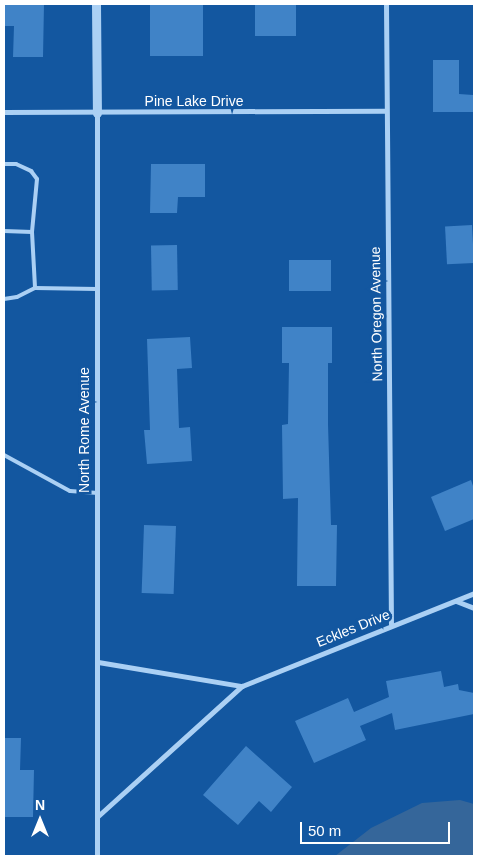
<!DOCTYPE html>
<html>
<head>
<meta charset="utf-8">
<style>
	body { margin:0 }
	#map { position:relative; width:478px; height:860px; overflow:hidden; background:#1357a0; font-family:Arial,sans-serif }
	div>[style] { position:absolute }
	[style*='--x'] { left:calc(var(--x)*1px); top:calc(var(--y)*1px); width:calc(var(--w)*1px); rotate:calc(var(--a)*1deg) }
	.water>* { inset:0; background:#35669a }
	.building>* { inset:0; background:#4083c7; transform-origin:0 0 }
	.service>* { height:4px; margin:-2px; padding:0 2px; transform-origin:2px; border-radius:2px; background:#abd0f4 }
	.minor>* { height:5px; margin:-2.5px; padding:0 2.5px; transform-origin:2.5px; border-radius:2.5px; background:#abd0f4 }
	.tertiary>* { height:9px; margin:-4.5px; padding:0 4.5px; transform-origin:4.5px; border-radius:4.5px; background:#abd0f4 }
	span { translate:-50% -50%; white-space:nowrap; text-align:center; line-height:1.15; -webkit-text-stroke:5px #1357a0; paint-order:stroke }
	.street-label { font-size:14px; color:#fff }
	.frame { position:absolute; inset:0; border:5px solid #fff; pointer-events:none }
	.north { position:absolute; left:15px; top:795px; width:50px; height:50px; -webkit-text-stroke:4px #1357a0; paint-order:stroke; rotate:0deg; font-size:14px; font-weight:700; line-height:20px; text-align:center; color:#fff }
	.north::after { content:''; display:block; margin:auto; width:18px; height:22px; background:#fff; clip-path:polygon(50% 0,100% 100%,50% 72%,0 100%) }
	.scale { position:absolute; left:300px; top:822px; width:150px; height:22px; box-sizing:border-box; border:2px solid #fff; border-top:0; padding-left:6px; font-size:15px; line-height:18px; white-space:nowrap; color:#fff; -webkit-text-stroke:4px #1357a0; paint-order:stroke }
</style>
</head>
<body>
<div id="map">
	<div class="water">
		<i style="clip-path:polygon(460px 800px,474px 804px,474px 856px,335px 856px,371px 828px,422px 803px)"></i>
	</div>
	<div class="building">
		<i style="clip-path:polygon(4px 4px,44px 4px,43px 57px,13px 57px,14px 26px,4px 26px)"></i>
		<i style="left:203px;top:4px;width:52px;height:53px;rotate:90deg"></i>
		<i style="left:255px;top:4px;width:41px;height:32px"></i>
		<i style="clip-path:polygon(433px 60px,459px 60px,459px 94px,473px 95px,473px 112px,433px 112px)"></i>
		<i style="clip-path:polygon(151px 164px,205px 164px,205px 197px,178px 197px,177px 213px,150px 213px)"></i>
		<i style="left:472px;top:225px;width:38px;height:27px;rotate:87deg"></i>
		<i style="left:177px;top:245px;width:45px;height:26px;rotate:89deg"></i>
		<i style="left:331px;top:260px;width:31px;height:42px;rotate:90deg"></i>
		<i style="clip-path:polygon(282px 327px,332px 327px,332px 363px,328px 363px,328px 424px,331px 525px,337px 525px,336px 586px,297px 586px,298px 498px,283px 499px,282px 425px,288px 424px,289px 363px,282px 363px)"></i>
		<i style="clip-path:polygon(190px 337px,192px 368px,177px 369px,179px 428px,190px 427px,192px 461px,147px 464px,144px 430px,150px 430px,147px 339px)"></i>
		<i style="clip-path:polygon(471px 480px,474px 489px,474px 519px,445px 531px,431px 497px)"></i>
		<i style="left:144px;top:525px;width:32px;height:68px;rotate:2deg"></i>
		<i style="clip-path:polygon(441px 671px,444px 687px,458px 684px,459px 690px,474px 693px,474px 714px,395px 730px,392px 713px,360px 726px,366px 740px,314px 763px,295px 721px,348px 698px,354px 712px,389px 697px,386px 681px)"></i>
		<i style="clip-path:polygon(4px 738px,21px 738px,20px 770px,34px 770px,33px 817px,4px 817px)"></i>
		<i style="clip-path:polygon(246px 746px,292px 787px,271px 812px,259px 801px,238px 825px,203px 795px)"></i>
	</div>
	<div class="service">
		<i style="--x:4;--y:164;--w:12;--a:0"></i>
		<i style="--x:16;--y:164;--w:17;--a:25"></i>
		<i style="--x:31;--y:171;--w:10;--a:53"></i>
		<i style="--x:37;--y:179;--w:53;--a:95.4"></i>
		<i style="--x:4;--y:231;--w:28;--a:2"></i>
		<i style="--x:32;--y:232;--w:56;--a:86.9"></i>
		<i style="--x:35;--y:288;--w:62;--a:0.9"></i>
		<i style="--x:4;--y:299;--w:13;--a:-9"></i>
		<i style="--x:17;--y:297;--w:20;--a:-27"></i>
		<i style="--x:4;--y:455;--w:75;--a:28.6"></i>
		<i style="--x:70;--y:491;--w:28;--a:4"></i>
	</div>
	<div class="minor">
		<i style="--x:386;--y:4;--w:620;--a:89.54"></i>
		<i style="--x:4;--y:112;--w:381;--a:-0.2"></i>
		<i style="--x:97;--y:113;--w:743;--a:90"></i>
		<i style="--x:456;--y:601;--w:19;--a:21"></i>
		<i style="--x:98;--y:662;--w:146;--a:9.5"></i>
		<i style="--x:98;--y:816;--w:194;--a:-42.1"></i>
		<i style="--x:242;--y:686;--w:250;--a:-21.8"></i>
	</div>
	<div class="tertiary">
		<i style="--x:96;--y:4;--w:109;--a:89.5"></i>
	</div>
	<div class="street-label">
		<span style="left:194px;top:101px">Pine Lake Drive</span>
		<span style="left:376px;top:314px;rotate:-91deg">North Oregon Avenue</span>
		<span style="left:84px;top:430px;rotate:-90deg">North Rome Avenue</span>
		<span style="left:353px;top:628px;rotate:-22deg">Eckles Drive</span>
	</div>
	<div class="frame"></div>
	<div class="north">N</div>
	<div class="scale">50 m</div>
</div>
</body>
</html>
